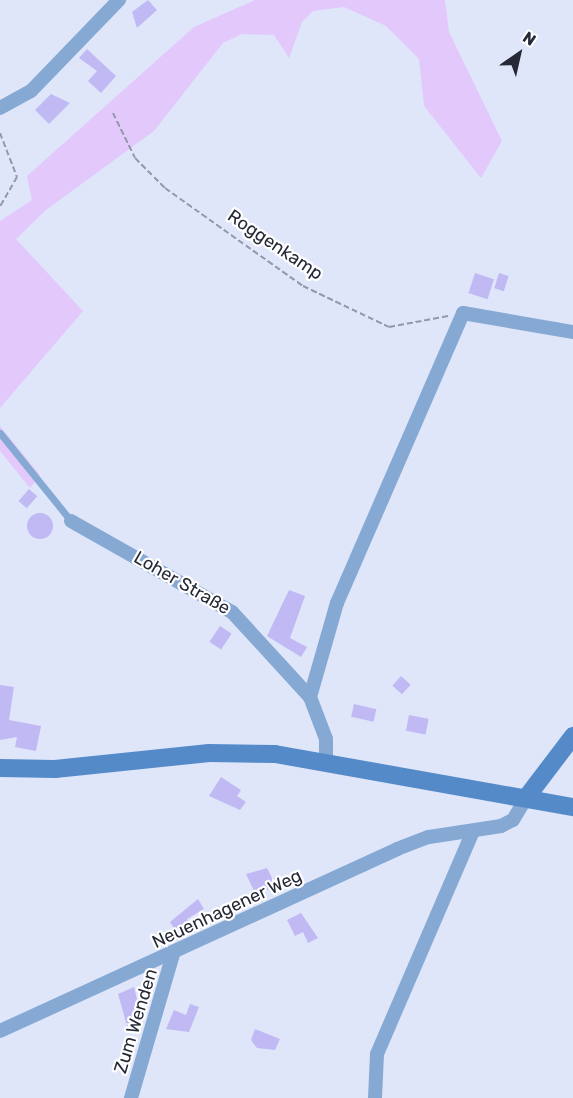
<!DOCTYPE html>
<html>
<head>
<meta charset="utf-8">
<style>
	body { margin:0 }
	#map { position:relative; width:573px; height:1098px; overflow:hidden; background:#dfe6fa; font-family:Rubik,sans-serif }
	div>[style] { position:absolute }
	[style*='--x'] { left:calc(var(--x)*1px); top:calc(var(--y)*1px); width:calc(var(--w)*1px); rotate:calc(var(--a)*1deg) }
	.green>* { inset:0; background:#e3c8fc }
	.building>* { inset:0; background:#c0b9f4; transform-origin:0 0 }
	.round { border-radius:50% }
	.path>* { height:2px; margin-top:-1px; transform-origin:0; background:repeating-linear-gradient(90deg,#9398aa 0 6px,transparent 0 9px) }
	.lane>* { height:7px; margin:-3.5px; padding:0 3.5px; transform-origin:3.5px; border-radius:3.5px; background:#86a9d4 }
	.street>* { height:14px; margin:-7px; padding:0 7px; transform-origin:7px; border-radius:7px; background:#86a9d4 }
	.secondary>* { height:18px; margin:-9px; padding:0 9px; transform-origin:9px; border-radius:9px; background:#558ac9 }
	span { translate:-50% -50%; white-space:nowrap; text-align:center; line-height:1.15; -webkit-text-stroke:4.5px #fff; paint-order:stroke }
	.street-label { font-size:18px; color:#252936 }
	.north { position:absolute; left:489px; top:24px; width:60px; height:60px; -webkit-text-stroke:4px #fff; paint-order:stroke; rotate:34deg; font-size:16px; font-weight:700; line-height:24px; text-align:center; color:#252936 }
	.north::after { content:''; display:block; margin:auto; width:21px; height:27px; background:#252936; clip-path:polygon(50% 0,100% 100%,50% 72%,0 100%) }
</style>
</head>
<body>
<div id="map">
	<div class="green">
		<i style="clip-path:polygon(255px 0,445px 0,449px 32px,502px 141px,481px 178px,424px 106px,419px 59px,386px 26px,344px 7px,313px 11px,302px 22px,289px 58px,274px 35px,242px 34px,223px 43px,154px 131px,46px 210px,16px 239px,83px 311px,0 408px,0 221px,32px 200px,27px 176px,194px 27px)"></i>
		<i style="clip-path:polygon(0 426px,40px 475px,30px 488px,0 451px)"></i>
	</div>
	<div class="building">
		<i style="clip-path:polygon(148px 0,157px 10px,137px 28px,132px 12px)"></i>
		<i style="clip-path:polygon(87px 49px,116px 76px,101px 93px,88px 81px,97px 71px,79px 58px)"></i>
		<i style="clip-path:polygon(51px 94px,70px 103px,49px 124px,35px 110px)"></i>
		<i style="left:475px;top:273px;width:20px;height:21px;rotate:18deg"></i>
		<i style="left:499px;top:273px;width:10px;height:16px;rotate:17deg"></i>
		<i style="left:29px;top:489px;width:11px;height:16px;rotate:41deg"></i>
		<i class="round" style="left:27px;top:513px;width:26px;height:26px"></i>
		<i style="clip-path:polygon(289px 590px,305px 596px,290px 638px,307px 647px,301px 657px,267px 636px)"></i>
		<i style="left:220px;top:626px;width:14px;height:19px;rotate:34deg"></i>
		<i style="left:401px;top:676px;width:13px;height:13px;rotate:42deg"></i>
		<i style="clip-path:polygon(0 685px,14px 687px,9px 720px,41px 726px,36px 751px,15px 747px,17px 737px,0 740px)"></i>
		<i style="left:354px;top:704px;width:23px;height:13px;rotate:13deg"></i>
		<i style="left:409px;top:715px;width:20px;height:16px;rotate:11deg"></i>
		<i style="clip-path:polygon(221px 777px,241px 790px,237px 796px,246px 802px,240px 810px,209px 796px)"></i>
		<i style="clip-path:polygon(267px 868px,276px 886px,256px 895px,246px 874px)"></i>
		<i style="clip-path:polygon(198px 899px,204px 909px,187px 919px,194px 930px,180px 938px,170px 922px)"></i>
		<i style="clip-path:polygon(301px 913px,318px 938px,308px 943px,303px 932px,295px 936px,287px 920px)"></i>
		<i style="clip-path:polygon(134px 987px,142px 1020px,127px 1026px,118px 994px)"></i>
		<i style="clip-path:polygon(190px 1004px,199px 1007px,189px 1032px,166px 1029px,174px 1010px,186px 1015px)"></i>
		<i style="clip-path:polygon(255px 1029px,280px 1039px,275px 1050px,257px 1048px,251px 1040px)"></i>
	</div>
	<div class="path">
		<i style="--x:113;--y:113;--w:50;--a:63.9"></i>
		<i style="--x:135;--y:158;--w:42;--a:45"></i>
		<i style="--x:165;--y:188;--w:169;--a:35.4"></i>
		<i style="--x:303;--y:286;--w:95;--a:25.5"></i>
		<i style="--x:389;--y:327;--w:60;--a:-10.6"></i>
		<i style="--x:0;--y:133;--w:47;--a:68.9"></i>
		<i style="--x:17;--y:177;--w:34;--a:120"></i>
	</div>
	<div class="lane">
		<i style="--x:0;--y:433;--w:113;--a:51.1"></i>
	</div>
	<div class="street">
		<i style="--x:0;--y:108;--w:35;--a:-29"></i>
		<i style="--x:31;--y:91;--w:127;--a:-46"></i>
		<i style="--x:71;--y:521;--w:185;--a:29.5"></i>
		<i style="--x:232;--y:612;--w:115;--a:47.5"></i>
		<i style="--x:310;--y:697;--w:45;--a:69.1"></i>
		<i style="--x:326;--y:739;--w:22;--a:90"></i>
		<i style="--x:310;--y:697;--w:98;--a:-74"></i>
		<i style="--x:337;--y:603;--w:316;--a:-66.5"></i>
		<i style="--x:463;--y:313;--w:112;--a:9.8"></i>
		<i style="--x:0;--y:1031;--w:437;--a:-24.6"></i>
		<i style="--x:397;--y:849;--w:34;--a:-21"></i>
		<i style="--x:429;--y:837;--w:73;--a:-8.7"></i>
		<i style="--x:501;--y:826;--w:13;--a:-27"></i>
		<i style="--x:513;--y:820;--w:26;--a:-59"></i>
		<i style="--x:131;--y:1098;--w:150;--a:-73.7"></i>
		<i style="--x:375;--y:1098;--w:44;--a:-87.4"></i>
		<i style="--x:377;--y:1054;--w:241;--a:-66.7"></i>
	</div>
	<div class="secondary">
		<i style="--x:0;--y:768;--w:55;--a:1"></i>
		<i style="--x:55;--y:769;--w:155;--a:-5.9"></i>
		<i style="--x:209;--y:753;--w:66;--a:0.9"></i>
		<i style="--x:275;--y:754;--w:303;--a:10.1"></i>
		<i style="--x:526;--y:798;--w:78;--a:-52.8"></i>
	</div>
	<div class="street-label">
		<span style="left:275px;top:245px;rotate:34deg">Roggenkamp</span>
		<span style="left:182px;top:583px;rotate:30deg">Loher Straße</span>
		<span style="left:227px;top:909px;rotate:-25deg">Neuenhagener Weg</span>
		<span style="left:136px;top:1021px;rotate:-73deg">Zum Wenden</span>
	</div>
	<div class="north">N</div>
</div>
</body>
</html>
